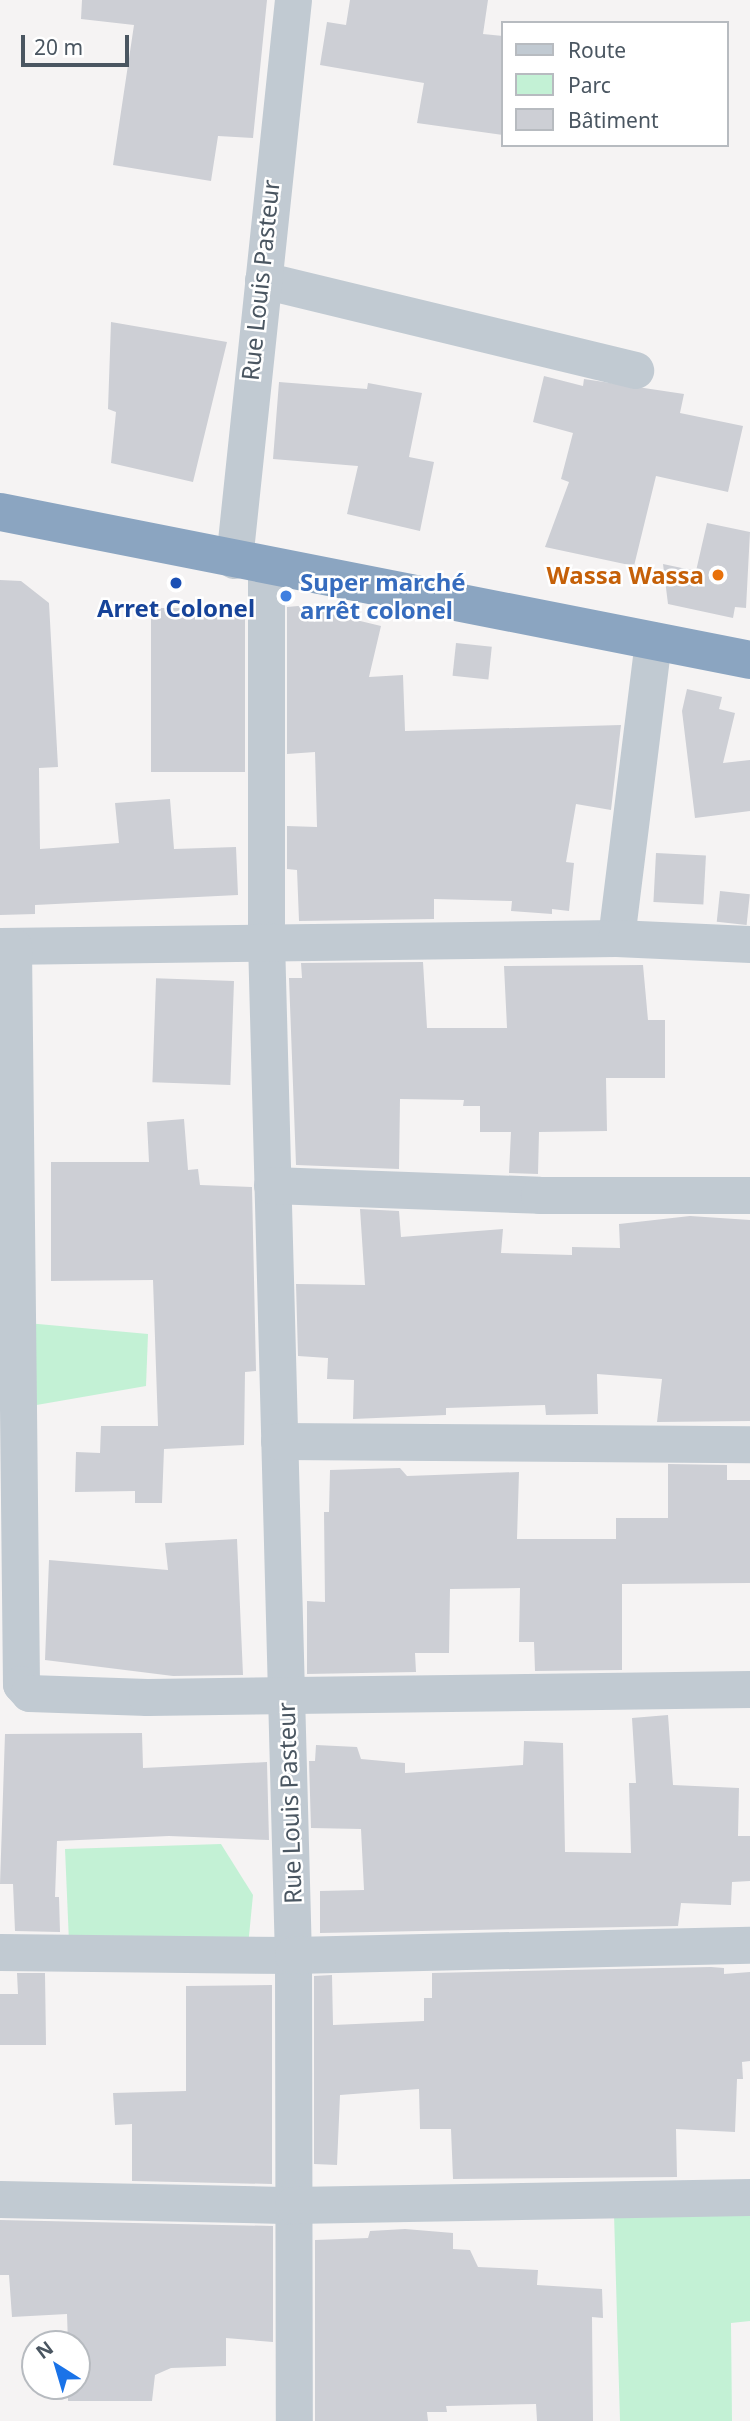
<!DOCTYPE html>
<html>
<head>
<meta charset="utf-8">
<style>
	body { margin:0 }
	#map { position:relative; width:750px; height:2421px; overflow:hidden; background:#f5f3f3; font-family:"Noto Sans",sans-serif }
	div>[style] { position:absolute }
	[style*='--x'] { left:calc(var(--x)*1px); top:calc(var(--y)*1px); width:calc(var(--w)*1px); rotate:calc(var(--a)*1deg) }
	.green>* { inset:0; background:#c3f1d5 }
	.building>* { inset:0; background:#cdcfd5; transform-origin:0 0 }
	.street>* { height:37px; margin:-18.5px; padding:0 18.5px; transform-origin:18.5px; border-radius:18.5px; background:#c1cad2 }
	.highway>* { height:38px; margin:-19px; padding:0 19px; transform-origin:19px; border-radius:19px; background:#8ba5c1 }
	.dots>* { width:19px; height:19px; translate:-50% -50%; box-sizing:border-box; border:4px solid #fff; border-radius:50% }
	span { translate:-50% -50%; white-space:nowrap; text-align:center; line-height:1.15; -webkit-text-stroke:5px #fff; paint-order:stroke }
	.street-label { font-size:24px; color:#4a5661 }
	.food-label { font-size:24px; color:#c56008; font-weight:700 }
	.right { translate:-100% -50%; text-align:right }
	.shop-label { font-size:24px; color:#366cbe; font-weight:700 }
	.left { translate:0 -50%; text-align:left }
	.transit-label { font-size:24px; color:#164399; font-weight:700 }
	.legend { position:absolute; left:501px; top:21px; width:228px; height:126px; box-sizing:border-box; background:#fff; border:2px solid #b7bbc0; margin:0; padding:9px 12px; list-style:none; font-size:21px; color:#4a5661 }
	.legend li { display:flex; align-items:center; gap:14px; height:35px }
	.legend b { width:35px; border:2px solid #b7bbc0 }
	.north { position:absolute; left:21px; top:2330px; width:70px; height:70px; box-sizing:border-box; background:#fff; border:2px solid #b7bbc0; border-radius:50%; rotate:323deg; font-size:19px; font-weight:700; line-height:28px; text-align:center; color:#4a5661 }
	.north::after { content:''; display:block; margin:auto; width:24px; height:32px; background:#1a73e8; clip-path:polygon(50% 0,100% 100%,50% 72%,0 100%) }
	.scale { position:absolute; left:21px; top:35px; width:108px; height:32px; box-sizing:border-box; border:4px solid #4a5661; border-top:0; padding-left:9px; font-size:21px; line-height:24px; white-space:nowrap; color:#4a5661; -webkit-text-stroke:5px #fff; paint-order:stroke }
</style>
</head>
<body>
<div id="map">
	<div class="green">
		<i style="clip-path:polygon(27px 1323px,148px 1334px,146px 1386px,25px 1407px)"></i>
		<i style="clip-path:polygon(221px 1844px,253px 1895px,248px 1946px,69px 1942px,65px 1849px)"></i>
		<i style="clip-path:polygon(750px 2211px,750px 2321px,731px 2323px,732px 2421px,620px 2421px,614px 2214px)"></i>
	</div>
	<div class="building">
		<i style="clip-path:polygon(82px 0,267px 0,253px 138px,218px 136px,211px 181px,113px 165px,134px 25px,81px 19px)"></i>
		<i style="clip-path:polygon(350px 0,488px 0,483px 34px,503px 36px,503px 135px,417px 123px,424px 83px,320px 65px,327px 22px,346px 25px)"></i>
		<i style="clip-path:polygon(111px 322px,227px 342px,193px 482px,111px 463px,116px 412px,108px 409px)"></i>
		<i style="clip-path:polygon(544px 376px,583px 386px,584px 379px,684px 394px,680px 413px,743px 426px,728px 492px,656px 476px,634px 566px,545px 547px,569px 482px,561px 479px,573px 433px,533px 422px)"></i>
		<i style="clip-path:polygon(279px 382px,367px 389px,368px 383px,422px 393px,409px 457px,434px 462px,420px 531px,347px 514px,358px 466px,273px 459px)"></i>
		<i style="clip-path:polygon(707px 523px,750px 532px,746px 608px,735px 607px,733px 618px,668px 604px,663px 564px,696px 571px)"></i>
		<i style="clip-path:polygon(0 580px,21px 581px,49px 603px,58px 767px,39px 768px,40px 849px,119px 843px,115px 803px,170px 799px,174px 849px,236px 847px,238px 895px,35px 905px,35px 914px,0 915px)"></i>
		<i style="clip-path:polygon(298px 606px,381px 626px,369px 677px,403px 675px,405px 731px,621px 725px,611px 810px,576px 804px,566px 862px,574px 863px,569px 911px,552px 909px,552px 914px,511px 911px,512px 901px,434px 899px,434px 919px,299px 921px,297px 870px,287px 869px,287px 826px,317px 827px,315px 752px,287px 754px,287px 607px)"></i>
		<i style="left:245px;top:608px;width:164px;height:94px;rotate:90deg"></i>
		<i style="left:456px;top:643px;width:36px;height:33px;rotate:6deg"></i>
		<i style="clip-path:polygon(687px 689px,722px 697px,719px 709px,735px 713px,723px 763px,750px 760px,750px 811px,695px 818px,682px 711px)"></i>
		<i style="left:656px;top:853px;width:50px;height:49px;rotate:3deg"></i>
		<i style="left:720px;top:891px;width:30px;height:31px;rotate:6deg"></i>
		<i style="clip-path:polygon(423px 962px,427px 1028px,507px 1028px,504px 966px,643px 965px,648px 1020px,665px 1020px,665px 1078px,606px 1078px,607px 1131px,539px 1132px,538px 1174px,509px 1173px,511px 1132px,480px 1132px,480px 1106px,463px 1106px,464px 1100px,400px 1099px,399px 1169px,296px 1165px,289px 978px,302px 978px,301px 963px)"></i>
		<i style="left:234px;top:981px;width:104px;height:78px;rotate:92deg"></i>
		<i style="clip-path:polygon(184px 1119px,188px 1170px,198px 1169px,200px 1185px,252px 1187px,256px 1371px,245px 1372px,244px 1445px,164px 1449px,162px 1503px,135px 1503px,135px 1491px,75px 1492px,76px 1452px,100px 1453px,101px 1426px,158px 1426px,153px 1280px,51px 1281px,51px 1162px,149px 1162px,147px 1122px)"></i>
		<i style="clip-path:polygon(360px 1209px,399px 1211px,401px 1237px,503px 1229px,501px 1253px,572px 1255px,572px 1247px,620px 1248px,619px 1224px,690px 1216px,750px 1220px,750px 1421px,657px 1422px,662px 1379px,597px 1374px,598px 1414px,546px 1415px,545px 1405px,446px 1408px,446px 1415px,353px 1419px,354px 1380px,327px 1379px,328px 1358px,298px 1356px,296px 1284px,365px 1285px)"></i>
		<i style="clip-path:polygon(668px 1464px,727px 1465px,727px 1480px,750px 1480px,750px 1583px,622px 1584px,622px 1670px,535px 1671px,534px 1642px,519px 1642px,520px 1588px,450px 1589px,449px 1653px,415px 1653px,416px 1672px,307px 1674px,307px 1601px,325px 1602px,324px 1512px,329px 1512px,330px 1470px,400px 1468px,407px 1476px,519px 1472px,517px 1539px,616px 1539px,616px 1518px,668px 1518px)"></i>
		<i style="clip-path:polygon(237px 1539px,243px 1675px,173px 1676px,45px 1660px,49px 1560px,168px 1570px,165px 1543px)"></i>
		<i style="clip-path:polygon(668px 1715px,673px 1785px,739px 1788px,738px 1836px,750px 1836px,750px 1881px,732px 1882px,731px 1905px,681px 1903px,678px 1926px,320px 1933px,320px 1891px,364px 1890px,361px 1829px,311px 1828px,309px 1761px,315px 1761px,316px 1745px,357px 1747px,361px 1759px,405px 1763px,405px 1773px,523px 1765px,524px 1741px,563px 1743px,565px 1852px,631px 1853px,629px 1783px,636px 1783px,632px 1718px)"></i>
		<i style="clip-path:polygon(142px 1733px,143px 1768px,267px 1762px,269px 1840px,169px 1836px,57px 1841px,55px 1897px,59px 1897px,60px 1932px,15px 1931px,13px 1884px,0 1884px,5px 1734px)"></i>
		<i style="clip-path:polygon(711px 1967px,724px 1968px,724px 1974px,750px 1972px,750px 2061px,742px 2062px,743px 2079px,737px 2079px,735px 2132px,676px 2129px,677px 2177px,453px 2179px,451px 2129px,420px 2129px,419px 2089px,340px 2095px,337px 2165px,314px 2164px,314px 1976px,332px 1975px,333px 2025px,424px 2021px,424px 1998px,432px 1998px,432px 1973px)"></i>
		<i style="clip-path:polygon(17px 1973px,45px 1973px,46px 2045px,0 2045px,0 1994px,18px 1994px)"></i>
		<i style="clip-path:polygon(272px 1985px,272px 2184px,132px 2181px,132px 2124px,115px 2125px,113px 2093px,186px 2091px,186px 1986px)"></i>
		<i style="clip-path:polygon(0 2220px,273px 2226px,273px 2342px,226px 2338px,226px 2366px,171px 2368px,155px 2375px,152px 2401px,68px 2401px,68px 2386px,77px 2386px,77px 2344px,68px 2344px,67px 2314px,12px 2317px,9px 2275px,0 2275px)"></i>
		<i style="clip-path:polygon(405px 2229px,453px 2233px,453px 2249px,470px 2250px,478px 2267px,538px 2270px,537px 2285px,602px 2289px,603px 2318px,592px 2317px,593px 2421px,537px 2421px,536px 2404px,446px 2406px,447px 2412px,427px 2412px,428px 2421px,315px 2421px,315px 2240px,368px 2238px,370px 2231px)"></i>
	</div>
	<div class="street">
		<i style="--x:263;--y:280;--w:383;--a:13.6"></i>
		<i style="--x:234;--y:560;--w:563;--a:-83.99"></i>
		<i style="--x:266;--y:567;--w:373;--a:90"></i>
		<i style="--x:266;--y:940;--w:1015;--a:88.48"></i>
		<i style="--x:293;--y:1955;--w:466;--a:89.9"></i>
		<i style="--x:616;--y:938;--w:300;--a:-82.9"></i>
		<i style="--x:0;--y:946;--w:616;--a:-0.74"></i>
		<i style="--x:616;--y:938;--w:134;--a:2.6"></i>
		<i style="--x:13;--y:946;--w:738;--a:89.38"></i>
		<i style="--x:21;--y:1684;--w:12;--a:48"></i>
		<i style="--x:29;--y:1693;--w:118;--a:1.9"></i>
		<i style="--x:147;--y:1697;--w:603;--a:-0.76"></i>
		<i style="--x:272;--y:1185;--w:267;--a:2.1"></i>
		<i style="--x:539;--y:1195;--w:211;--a:0"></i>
		<i style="--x:279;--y:1441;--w:471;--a:0.4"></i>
		<i style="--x:0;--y:1952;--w:293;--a:0.6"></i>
		<i style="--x:293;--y:1955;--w:457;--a:-1.3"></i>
		<i style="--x:0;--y:2199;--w:293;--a:1.2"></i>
		<i style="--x:293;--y:2205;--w:457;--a:-1"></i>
	</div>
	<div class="highway">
		<i style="--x:0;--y:512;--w:764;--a:11.16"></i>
	</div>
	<div class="dots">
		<i style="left:718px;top:575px;background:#e8710a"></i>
		<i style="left:176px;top:583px;background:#1a4fb4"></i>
		<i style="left:286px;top:596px;background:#3f7fe0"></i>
	</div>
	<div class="street-label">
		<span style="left:260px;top:280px;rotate:-84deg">Rue Louis Pasteur</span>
		<span style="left:289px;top:1803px;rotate:-92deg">Rue Louis Pasteur</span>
	</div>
	<div class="food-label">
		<span class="right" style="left:704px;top:575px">Wassa Wassa</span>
	</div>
	<div class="shop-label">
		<span class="left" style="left:300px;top:596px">Super marché<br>arrêt colonel</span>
	</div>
	<div class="transit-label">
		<span style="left:176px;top:608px">Arret Colonel</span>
	</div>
	<ul class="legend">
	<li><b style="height:9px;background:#c1cad2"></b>Route</li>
	<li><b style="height:19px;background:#c3f1d5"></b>Parc</li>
	<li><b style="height:19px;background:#cdcfd5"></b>Bâtiment</li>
	</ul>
	<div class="north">N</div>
	<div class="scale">20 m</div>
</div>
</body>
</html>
